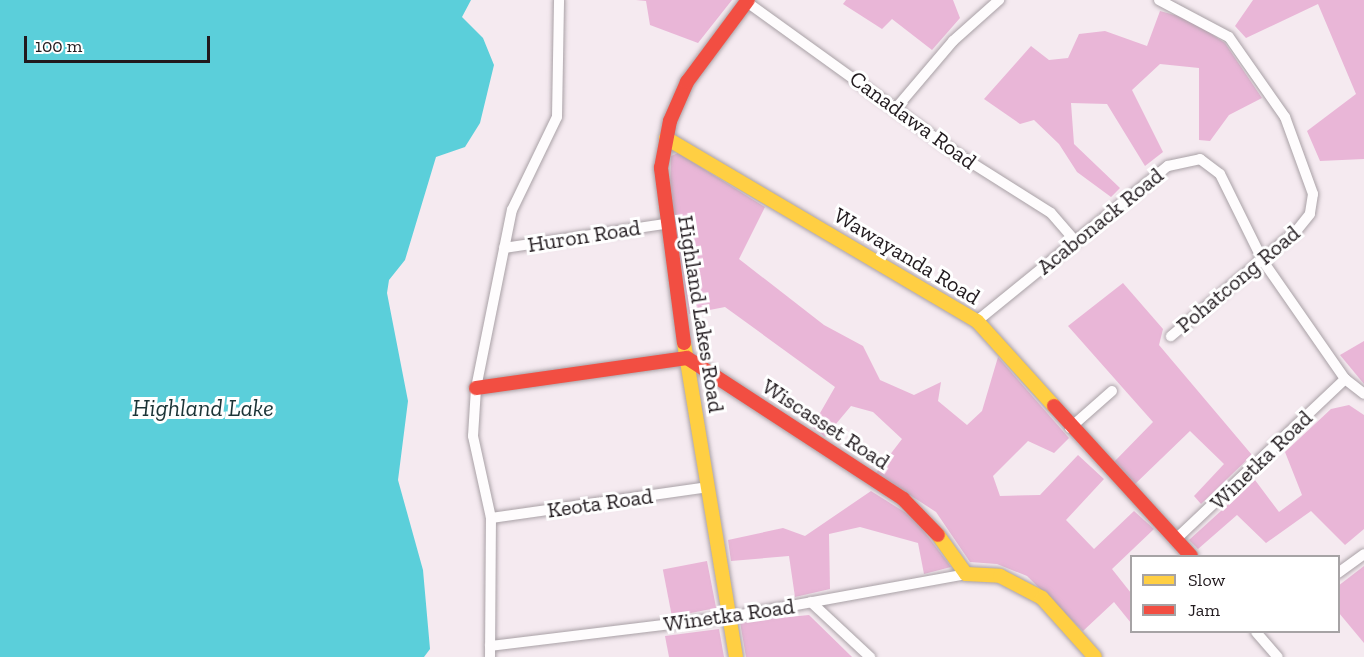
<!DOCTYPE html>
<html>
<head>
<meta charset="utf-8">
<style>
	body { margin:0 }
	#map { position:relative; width:1364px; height:657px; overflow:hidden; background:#f5eaf0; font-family:"Zilla Slab",serif }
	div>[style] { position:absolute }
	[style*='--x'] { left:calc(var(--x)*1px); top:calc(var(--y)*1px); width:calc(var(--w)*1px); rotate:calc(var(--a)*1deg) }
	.forest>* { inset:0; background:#e9b6d7; transform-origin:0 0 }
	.water>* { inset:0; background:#5bcfda }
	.roads { filter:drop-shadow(0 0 2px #a9a1a6) drop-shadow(0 0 2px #a9a1a6) }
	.street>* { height:10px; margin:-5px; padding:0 5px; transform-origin:5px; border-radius:5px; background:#fefcfd }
	.slow>* { height:14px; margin:-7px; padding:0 7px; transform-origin:7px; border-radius:7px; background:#ffcf43 }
	.jam>* { height:14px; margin:-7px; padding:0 7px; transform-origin:7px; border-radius:7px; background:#f24e42 }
	span { translate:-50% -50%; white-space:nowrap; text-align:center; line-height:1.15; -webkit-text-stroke:6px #fff; paint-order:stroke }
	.street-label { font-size:22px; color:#211a1e }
	.water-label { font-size:24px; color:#1c3437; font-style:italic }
	.legend { position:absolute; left:1130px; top:555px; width:210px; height:78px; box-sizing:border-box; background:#fff; border:2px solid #a6a3a5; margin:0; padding:8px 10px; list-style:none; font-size:18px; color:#211a1e }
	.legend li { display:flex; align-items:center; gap:12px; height:30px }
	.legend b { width:30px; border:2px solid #a6a3a5 }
	.scale { position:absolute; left:24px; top:36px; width:186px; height:27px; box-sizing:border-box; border:3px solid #211a1e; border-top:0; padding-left:8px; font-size:18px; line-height:21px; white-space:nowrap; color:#211a1e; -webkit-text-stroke:4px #fff; paint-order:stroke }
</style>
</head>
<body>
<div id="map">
	<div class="forest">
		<i style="clip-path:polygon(636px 0,732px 0,698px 43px,650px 25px,646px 1px)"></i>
		<i style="clip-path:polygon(846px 0,953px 0,960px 18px,932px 50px,892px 19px,882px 29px,843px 4px)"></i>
		<i style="clip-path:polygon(1253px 0,1364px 0,1364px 159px,1320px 161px,1307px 131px,1356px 94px,1318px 4px,1246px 38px,1235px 26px)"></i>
		<i style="clip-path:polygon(1160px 11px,1189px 19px,1225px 43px,1262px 98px,1229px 115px,1210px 141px,1199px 140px,1199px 68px,1160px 64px,1132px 90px,1163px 152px,1145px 166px,1107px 104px,1071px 103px,1074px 144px,1120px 188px,1111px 197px,1077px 172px,1059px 144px,1034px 120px,1020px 124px,984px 99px,1031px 46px,1049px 60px,1068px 58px,1079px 34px,1105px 31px,1147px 46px)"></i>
		<i style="clip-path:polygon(678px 153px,765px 207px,739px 259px,824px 325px,863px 346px,880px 380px,914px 395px,941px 382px,938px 401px,967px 425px,982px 411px,998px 357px,1069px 438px,1054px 453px,1028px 441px,993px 476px,1000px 496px,1040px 495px,1078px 455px,1104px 479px,1066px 520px,1094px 549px,1134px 511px,1154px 529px,1112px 569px,1131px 593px,1131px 623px,1114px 602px,1083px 631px,1027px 576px,997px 564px,970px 562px,936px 512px,876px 473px,902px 439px,873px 412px,851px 406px,825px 437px,812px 427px,835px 387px,725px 307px,689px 314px,670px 195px,671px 156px)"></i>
		<i style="clip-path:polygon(1123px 283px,1163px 329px,1159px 345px,1252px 455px,1201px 504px,1194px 496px,1224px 464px,1190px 431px,1134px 485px,1113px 463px,1153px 422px,1068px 326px)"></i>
		<i style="clip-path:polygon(1364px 341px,1364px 384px,1340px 355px)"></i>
		<i style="clip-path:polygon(1349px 405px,1364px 415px,1364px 529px,1345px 545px,1311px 511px,1266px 543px,1237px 515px,1198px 549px,1189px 540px,1255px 480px,1279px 512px,1302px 495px,1285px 452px,1331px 409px)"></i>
		<i style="clip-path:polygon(871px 491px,914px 518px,951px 567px,924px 574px,918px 543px,860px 527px,829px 534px,830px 589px,795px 597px,789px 556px,731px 561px,728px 540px,783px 528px,805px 536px)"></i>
		<i style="left:707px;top:561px;width:48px;height:45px;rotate:79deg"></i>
		<i style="clip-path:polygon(1364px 566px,1364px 643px,1339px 613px,1338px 586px)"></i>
		<i style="clip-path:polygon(809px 615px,852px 657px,746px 657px,740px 622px)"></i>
		<i style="clip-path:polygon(719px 629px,724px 657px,669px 657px,665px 636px)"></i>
	</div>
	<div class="water">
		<i style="clip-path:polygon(0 0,471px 0,462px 17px,483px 38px,494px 65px,480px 123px,465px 147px,436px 157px,405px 260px,389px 280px,387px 293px,408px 401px,398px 480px,423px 570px,430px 649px,424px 657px,0 657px)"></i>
	</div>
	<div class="roads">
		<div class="street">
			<i style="--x:744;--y:0;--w:261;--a:35.8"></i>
			<i style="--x:956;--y:153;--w:112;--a:32.3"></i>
			<i style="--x:1051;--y:213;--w:37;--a:49"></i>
			<i style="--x:1159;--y:0;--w:79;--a:27.9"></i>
			<i style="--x:1229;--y:37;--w:98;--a:55"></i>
			<i style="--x:1285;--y:117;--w:82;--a:70"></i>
			<i style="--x:1313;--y:194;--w:20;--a:99"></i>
			<i style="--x:1310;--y:214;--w:21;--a:129"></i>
			<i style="--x:1297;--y:230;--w:165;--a:139.9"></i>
			<i style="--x:897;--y:107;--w:87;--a:-49.7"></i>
			<i style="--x:953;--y:41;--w:62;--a:-41.7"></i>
			<i style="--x:504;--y:248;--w:163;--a:-8.5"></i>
			<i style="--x:977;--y:321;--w:246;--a:-39.1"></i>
			<i style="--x:1168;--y:166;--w:33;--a:-12"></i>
			<i style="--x:1200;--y:159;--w:25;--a:37"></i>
			<i style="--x:1220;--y:174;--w:97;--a:63.7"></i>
			<i style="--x:1263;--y:261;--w:144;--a:55.2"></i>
			<i style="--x:1345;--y:379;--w:24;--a:38"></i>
			<i style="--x:1070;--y:428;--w:56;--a:-41.4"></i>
			<i style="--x:491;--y:518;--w:220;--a:-8.1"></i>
			<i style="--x:1176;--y:539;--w:233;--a:-43.4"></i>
			<i style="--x:1338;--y:573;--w:32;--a:-36"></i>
			<i style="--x:811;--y:602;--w:81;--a:43"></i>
			<i style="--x:1256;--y:632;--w:33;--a:49"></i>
			<i style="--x:490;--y:646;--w:242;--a:-6.9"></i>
			<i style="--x:730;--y:617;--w:240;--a:-10.3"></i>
			<i style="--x:490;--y:657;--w:139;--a:-89.6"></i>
			<i style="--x:491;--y:518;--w:84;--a:-102.4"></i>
			<i style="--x:473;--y:436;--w:48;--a:-86.4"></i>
			<i style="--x:476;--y:388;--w:182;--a:-78.6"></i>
			<i style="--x:512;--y:210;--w:103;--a:-64.2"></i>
			<i style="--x:557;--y:117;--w:117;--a:-89"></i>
		</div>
		<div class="slow">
			<i style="--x:666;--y:138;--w:361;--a:30.5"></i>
			<i style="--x:977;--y:321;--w:115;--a:47.8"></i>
			<i style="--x:684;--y:343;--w:318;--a:80.6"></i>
			<i style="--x:938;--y:535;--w:48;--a:54.3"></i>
			<i style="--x:966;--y:574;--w:34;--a:3"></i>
			<i style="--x:1000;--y:576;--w:47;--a:27.6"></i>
			<i style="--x:1042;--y:598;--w:79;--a:48.1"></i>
		</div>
		<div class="jam">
			<i style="--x:684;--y:343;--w:177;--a:-97.5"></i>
			<i style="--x:661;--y:168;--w:48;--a:-79.2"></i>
			<i style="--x:670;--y:121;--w:43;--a:-66.4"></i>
			<i style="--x:687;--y:82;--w:102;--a:-53.4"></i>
			<i style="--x:476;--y:388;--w:213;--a:-8.1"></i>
			<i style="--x:687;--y:358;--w:258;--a:33.1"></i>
			<i style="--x:903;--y:499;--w:50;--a:45.8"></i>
			<i style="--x:1054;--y:406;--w:203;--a:47.6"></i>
		</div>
	</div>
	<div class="street-label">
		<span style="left:913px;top:120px;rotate:36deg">Canadawa Road</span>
		<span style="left:1100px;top:221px;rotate:-39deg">Acabonack Road</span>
		<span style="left:584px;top:236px;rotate:-9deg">Huron Road</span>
		<span style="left:907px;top:256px;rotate:31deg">Wawayanda Road</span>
		<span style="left:1238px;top:279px;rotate:-40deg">Pohatcong Road</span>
		<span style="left:701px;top:314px;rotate:81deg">Highland Lakes Road</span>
		<span style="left:826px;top:424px;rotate:33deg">Wiscasset Road</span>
		<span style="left:1261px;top:460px;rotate:-44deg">Winetka Road</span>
		<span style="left:600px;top:503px;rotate:-8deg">Keota Road</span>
		<span style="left:729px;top:615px;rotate:-8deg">Winetka Road</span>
	</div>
	<div class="water-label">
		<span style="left:203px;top:408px">Highland Lake</span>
	</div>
	<ul class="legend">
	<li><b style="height:8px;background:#ffcf43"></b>Slow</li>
	<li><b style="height:8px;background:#f24e42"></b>Jam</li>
	</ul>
	<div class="scale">100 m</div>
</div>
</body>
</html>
